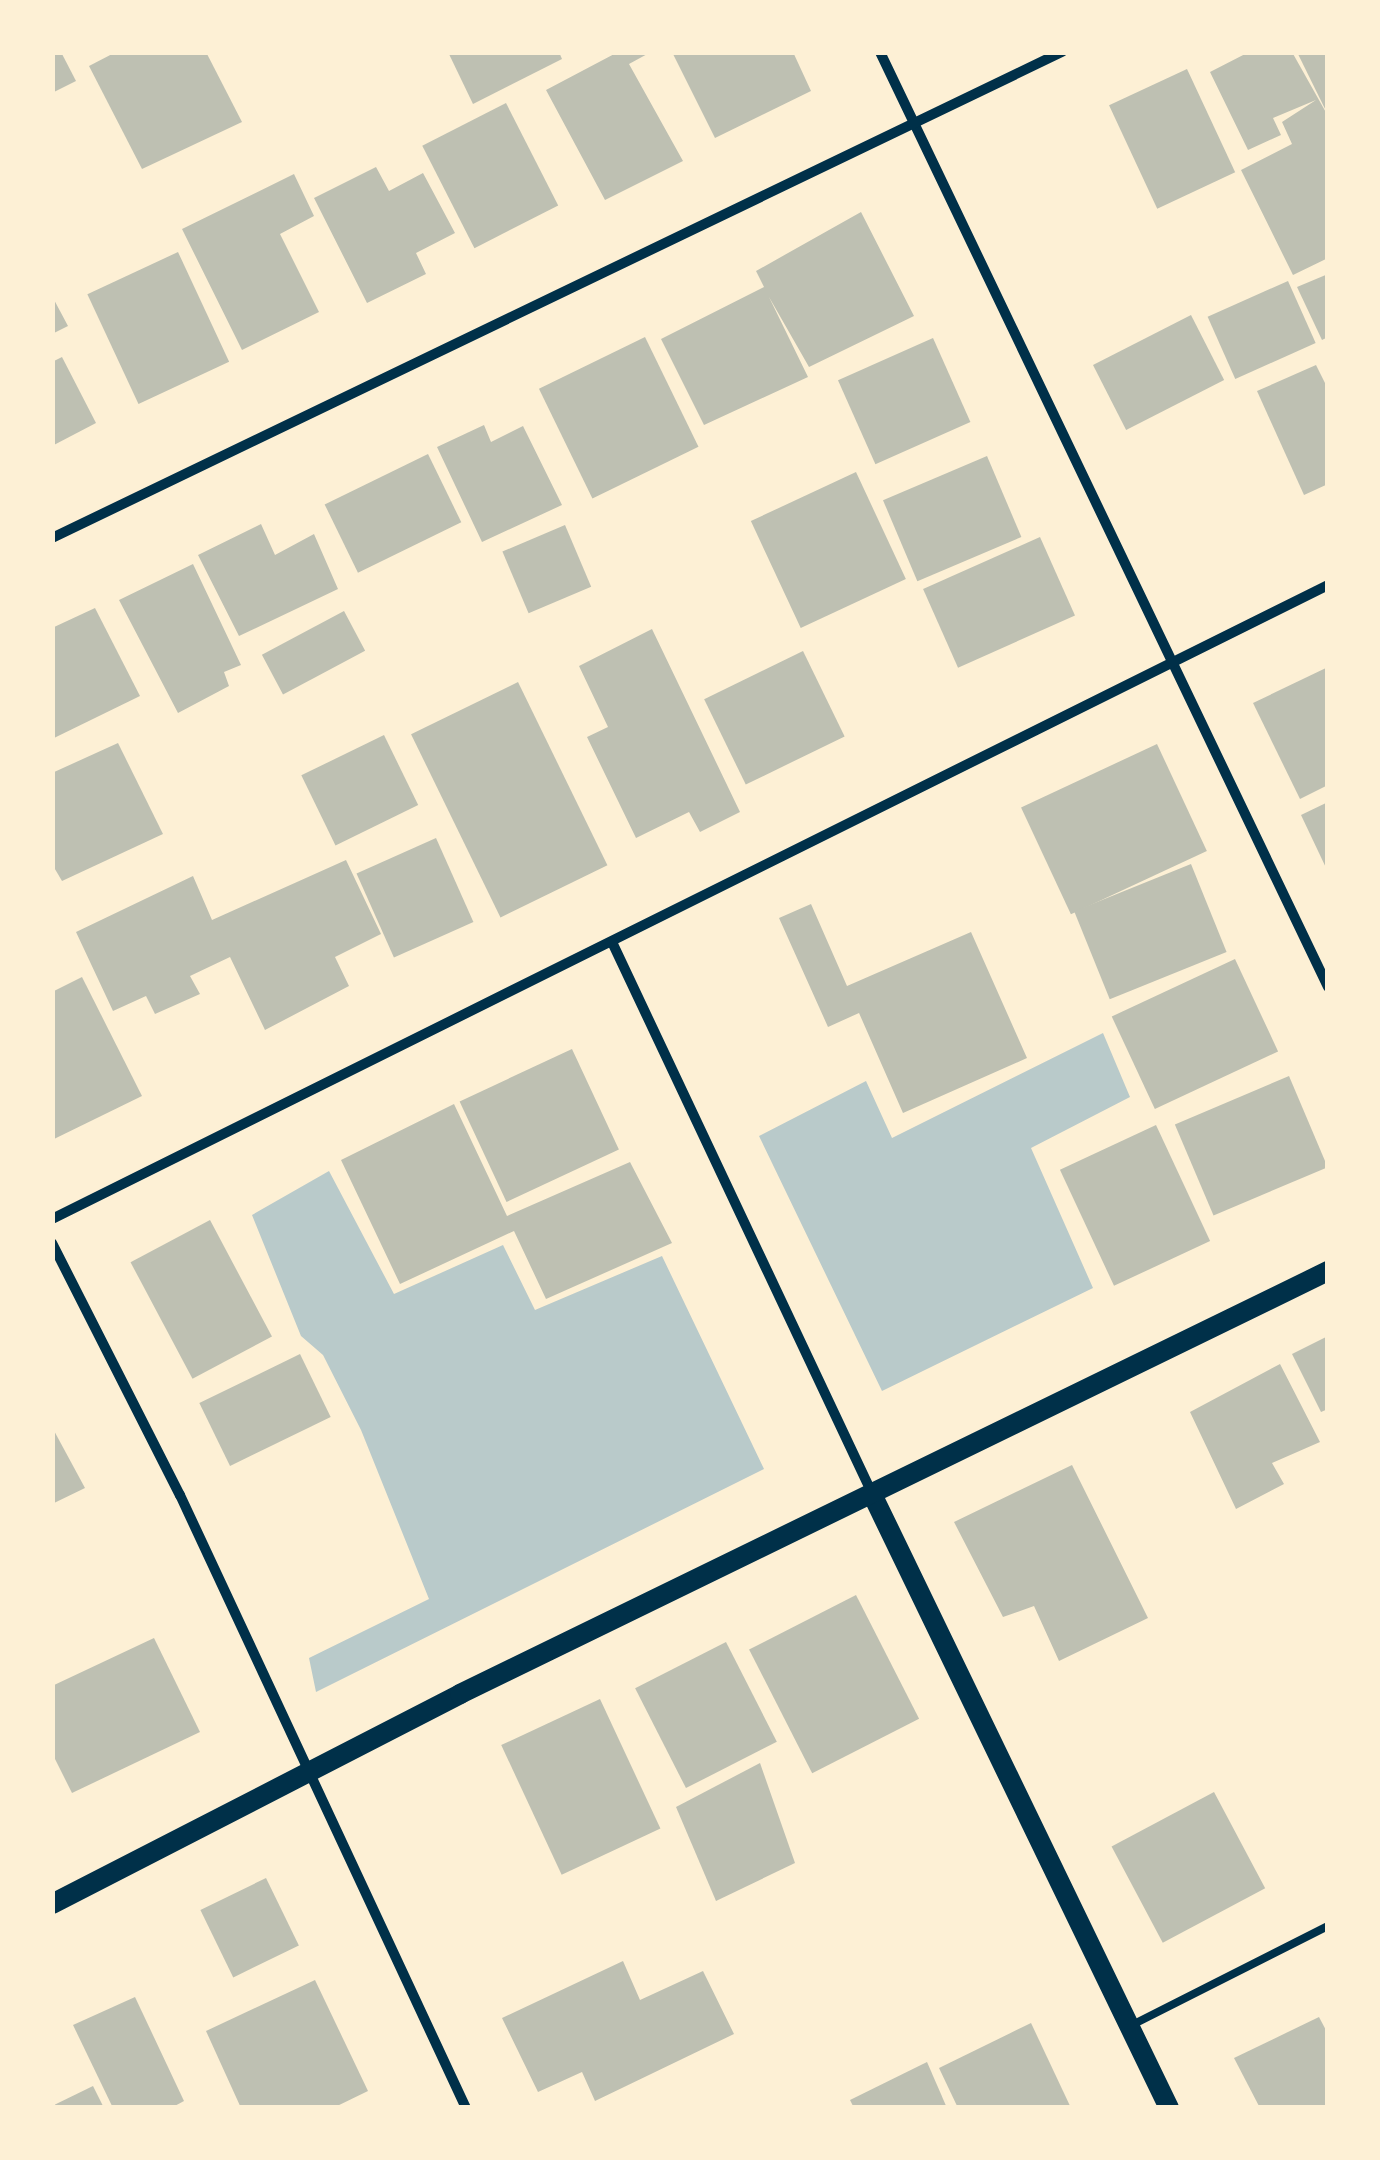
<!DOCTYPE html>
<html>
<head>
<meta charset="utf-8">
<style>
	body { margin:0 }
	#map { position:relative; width:1380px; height:2160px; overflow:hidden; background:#fdf0d5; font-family:Quicksand,sans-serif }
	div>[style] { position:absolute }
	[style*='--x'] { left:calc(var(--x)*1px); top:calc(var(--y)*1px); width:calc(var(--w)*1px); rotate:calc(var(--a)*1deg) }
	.green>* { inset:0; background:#b9caca }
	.building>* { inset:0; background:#bec0b2; transform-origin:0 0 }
	.service>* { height:8px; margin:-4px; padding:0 4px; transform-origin:4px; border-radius:4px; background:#003049 }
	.minor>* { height:10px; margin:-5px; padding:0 5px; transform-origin:5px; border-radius:5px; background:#003049 }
	.secondary>* { height:20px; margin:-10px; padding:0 10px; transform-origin:10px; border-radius:10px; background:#003049 }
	span { translate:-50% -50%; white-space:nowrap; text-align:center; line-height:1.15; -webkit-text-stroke:8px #fdf0d5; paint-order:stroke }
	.frame { position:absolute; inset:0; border:55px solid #fdf0d5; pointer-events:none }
</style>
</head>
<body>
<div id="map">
	<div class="green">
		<i style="clip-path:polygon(1103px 1033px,1130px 1097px,1031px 1148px,1093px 1288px,882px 1391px,759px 1136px,866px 1081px,892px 1138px)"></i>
		<i style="clip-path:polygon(329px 1171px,394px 1294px,503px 1245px,535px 1310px,662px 1256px,764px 1469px,316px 1692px,309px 1658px,429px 1599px,361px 1430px,323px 1355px,301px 1336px,252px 1215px)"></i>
	</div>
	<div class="building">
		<i style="clip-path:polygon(52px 52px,61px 52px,76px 81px,52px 93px)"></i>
		<i style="clip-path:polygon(116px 52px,206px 52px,242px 122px,142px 169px,89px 66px)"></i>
		<i style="clip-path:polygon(448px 52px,559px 52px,562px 59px,473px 104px)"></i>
		<i style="clip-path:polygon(618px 52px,651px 52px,629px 64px,683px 161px,605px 200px,546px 90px)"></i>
		<i style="clip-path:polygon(672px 52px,793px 52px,811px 91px,715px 138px)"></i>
		<i style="clip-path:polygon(1249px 52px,1292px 52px,1328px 116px,1328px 258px,1293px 275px,1241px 170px,1292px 144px,1282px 122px,1316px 100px,1273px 118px,1281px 135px,1248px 150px,1210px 72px)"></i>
		<i style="clip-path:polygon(1297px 52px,1328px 52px,1328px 115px)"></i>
		<i style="left:1187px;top:69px;width:114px;height:86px;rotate:65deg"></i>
		<i style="left:506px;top:103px;width:115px;height:94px;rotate:63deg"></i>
		<i style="clip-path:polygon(376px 167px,389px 191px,423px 173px,455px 233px,416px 253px,426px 274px,367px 303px,314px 198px)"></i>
		<i style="clip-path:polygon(294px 174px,314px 216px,280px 234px,319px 312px,242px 350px,182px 229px)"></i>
		<i style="clip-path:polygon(861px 212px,914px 316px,809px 367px,769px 297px,808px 377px,704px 425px,661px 339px,764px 287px,756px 271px)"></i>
		<i style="left:178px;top:252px;width:121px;height:100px;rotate:65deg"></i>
		<i style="clip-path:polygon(1328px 274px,1328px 337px,1322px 340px,1297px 287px)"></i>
		<i style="left:1288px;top:281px;width:68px;height:88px;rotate:66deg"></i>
		<i style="clip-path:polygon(52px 296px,68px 326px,52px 334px)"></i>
		<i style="left:1191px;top:315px;width:73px;height:110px;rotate:63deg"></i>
		<i style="left:645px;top:337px;width:122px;height:118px;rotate:64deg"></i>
		<i style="left:933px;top:338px;width:92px;height:104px;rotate:66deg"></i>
		<i style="clip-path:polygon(62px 357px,96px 423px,52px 446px,52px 362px)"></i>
		<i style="clip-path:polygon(1316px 365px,1328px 389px,1328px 484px,1304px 495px,1257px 391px)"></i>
		<i style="clip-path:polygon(484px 425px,491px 442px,523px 426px,562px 505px,482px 542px,437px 447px)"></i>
		<i style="left:428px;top:454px;width:76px;height:115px;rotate:64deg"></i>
		<i style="left:987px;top:456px;width:88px;height:113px;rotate:67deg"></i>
		<i style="left:856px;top:472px;width:118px;height:116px;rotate:65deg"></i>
		<i style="clip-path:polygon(261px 524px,275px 555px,314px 534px,338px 589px,239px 636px,198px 555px)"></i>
		<i style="left:565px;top:525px;width:67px;height:68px;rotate:67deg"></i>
		<i style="left:1040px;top:537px;width:86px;height:128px;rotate:66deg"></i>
		<i style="clip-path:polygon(193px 564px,241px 665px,224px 672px,229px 686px,178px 713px,119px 600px)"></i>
		<i style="clip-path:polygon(95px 608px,140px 696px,52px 739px,52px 628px)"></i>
		<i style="left:344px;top:611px;width:45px;height:93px;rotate:62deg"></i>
		<i style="clip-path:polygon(652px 629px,740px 812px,700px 832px,689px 812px,636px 838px,587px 737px,608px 727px,579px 666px)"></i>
		<i style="left:803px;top:651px;width:95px;height:110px;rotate:64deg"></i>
		<i style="clip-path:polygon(1328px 667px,1328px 785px,1300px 799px,1253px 703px)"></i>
		<i style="left:518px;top:682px;width:204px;height:119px;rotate:64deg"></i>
		<i style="left:384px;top:735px;width:78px;height:92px;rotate:64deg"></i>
		<i style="clip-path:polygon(118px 743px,163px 834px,62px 881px,52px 864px,52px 773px)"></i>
		<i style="left:1157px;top:744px;width:118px;height:150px;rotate:65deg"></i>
		<i style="clip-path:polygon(1328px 802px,1328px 872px,1301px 815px)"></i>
		<i style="left:436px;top:838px;width:92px;height:87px;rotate:66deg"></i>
		<i style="clip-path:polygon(346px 860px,381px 934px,335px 957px,349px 986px,265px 1030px,230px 957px,190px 976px,200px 994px,155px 1014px,146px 996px,113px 1011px,76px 932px,193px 876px,212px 920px)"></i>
		<i style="left:1191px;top:864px;width:95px;height:126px;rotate:68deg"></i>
		<i style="clip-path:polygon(811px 904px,847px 986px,971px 932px,1027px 1058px,903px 1113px,859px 1013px,828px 1027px,779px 918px)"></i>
		<i style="left:1235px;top:959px;width:102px;height:136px;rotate:65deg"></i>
		<i style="clip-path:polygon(82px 977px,142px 1096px,52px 1140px,52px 992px)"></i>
		<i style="left:572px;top:1049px;width:111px;height:124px;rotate:65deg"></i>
		<i style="left:1289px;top:1076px;width:99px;height:124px;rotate:67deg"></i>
		<i style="clip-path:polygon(454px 1104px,507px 1216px,630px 1162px,672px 1243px,546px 1299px,514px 1231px,400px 1284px,341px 1160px)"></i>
		<i style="left:1156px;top:1125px;width:128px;height:106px;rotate:65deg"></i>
		<i style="left:210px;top:1220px;width:132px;height:90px;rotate:62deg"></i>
		<i style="clip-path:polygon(1328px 1336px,1328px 1409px,1321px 1412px,1292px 1354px)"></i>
		<i style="left:300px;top:1354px;width:70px;height:112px;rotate:64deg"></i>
		<i style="clip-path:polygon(1280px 1364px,1320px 1442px,1272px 1463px,1284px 1484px,1236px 1509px,1190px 1412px)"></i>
		<i style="clip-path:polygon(52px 1427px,85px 1488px,52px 1504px)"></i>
		<i style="clip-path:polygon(1072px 1465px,1148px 1618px,1059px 1661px,1034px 1606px,1003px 1617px,954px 1522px)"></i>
		<i style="left:856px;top:1595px;width:139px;height:120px;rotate:63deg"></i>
		<i style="clip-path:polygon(154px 1638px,200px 1732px,72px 1793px,52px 1753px,52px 1686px)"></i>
		<i style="left:726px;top:1642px;width:112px;height:102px;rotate:63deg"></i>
		<i style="left:600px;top:1699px;width:143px;height:109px;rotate:65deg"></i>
		<i style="clip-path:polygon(760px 1763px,795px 1863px,716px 1901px,676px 1807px)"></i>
		<i style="left:1214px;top:1792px;width:109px;height:116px;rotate:62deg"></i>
		<i style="left:266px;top:1878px;width:75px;height:73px;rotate:64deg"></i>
		<i style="clip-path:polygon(623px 1961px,640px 2000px,703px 1971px,734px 2034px,595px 2101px,582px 2072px,538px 2092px,502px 2018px)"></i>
		<i style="clip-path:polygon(315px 1980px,368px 2091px,333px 2108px,241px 2108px,206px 2031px)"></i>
		<i style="clip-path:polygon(135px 1997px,184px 2101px,171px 2108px,113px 2108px,73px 2025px)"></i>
		<i style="clip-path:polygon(1319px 2017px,1328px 2034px,1328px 2108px,1260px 2108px,1234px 2058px)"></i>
		<i style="clip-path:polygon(1031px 2023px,1071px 2108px,958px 2108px,939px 2068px)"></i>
		<i style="clip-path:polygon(927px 2062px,947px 2108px,854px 2108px,850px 2100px)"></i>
		<i style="clip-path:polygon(93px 2086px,104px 2108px,52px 2108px,52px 2106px)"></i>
	</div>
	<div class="service">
		<i style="--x:1130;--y:2026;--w:222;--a:-26.8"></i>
	</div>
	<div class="minor">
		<i style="--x:880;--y:52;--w:1037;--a:64.4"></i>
		<i style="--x:52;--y:538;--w:1121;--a:-25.7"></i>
		<i style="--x:612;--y:942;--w:609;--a:64.74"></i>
		<i style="--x:52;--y:1219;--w:1425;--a:-26.42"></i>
		<i style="--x:52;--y:1243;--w:283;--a:63.1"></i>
		<i style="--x:180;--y:1495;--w:676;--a:64.99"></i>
	</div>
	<div class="secondary">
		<i style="--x:872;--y:1494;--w:682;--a:64.19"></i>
		<i style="--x:52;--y:1904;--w:459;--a:-27.2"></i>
		<i style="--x:460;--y:1694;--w:966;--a:-25.98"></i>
	</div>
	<div class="frame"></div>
</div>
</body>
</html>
